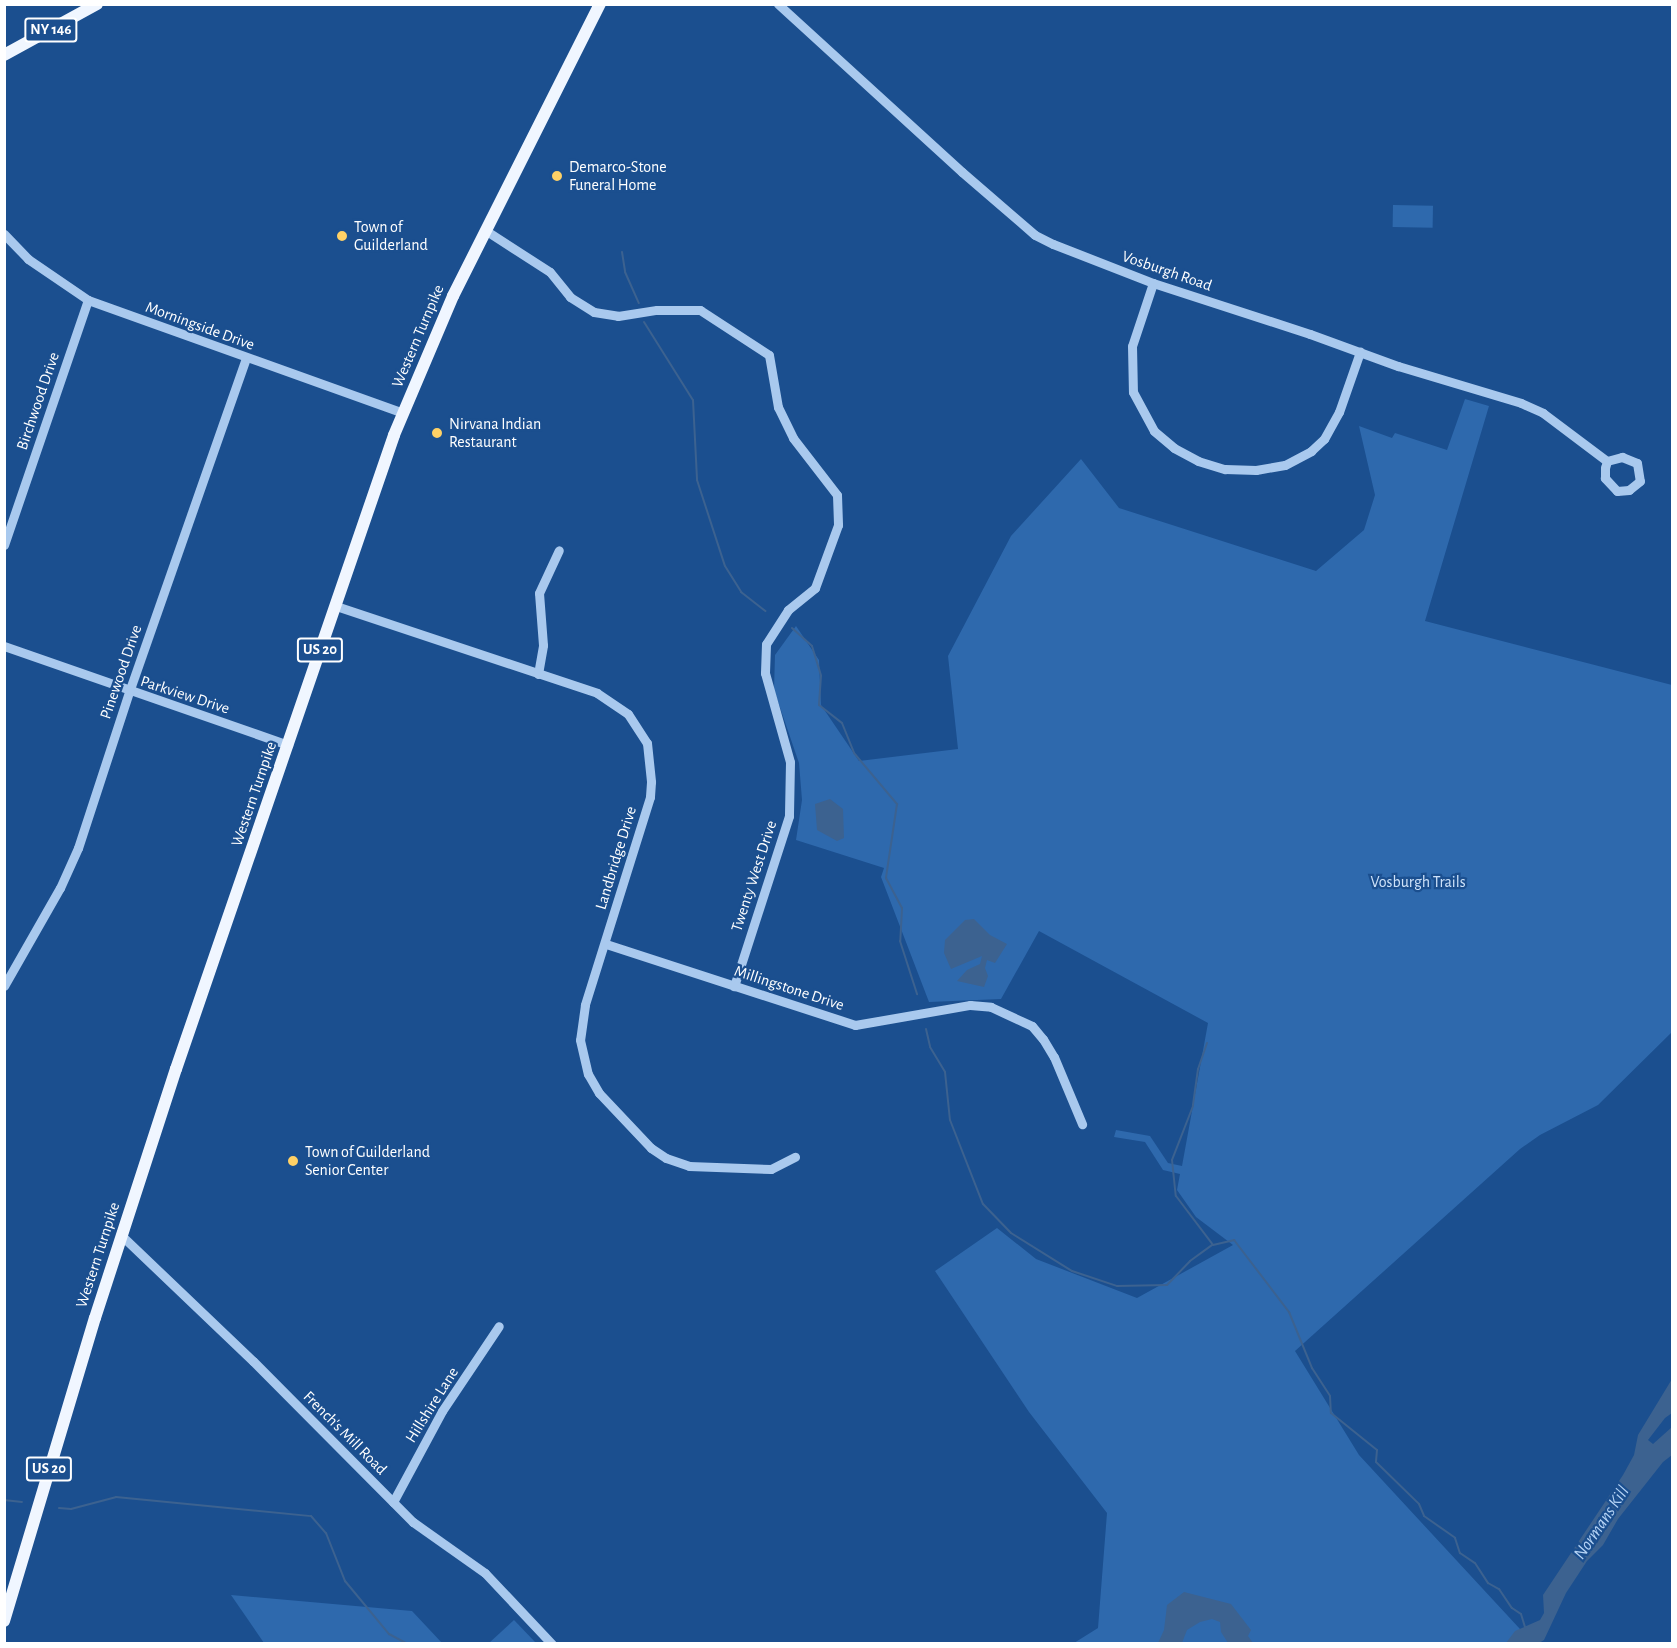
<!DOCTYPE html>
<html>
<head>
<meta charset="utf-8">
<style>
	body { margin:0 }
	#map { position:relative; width:1677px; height:1648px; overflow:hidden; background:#1b4f8f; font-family:"Alegreya Sans",sans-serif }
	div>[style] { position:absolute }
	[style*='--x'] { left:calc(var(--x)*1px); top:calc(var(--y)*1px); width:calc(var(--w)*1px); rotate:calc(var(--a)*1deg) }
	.green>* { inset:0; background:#2e69ad; transform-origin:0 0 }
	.water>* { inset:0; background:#3c6290 }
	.stream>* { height:2px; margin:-1px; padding:0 1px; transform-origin:1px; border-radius:1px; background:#3c6290 }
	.minor>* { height:9px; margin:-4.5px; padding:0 4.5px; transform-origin:4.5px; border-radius:4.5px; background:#a9c9ee }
	.major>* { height:12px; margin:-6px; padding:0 6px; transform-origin:6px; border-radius:6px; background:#f0f6ff }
	.dots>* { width:16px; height:16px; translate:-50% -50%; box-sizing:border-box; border:3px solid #1b4f8f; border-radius:50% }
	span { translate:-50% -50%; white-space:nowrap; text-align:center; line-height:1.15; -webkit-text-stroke:4.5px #1b4f8f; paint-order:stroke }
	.shield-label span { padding:2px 4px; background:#1b4f8f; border:2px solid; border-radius:4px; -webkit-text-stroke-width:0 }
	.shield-label { font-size:15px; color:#fff; font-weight:700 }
	.poi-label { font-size:16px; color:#fff }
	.left { translate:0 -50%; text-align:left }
	.street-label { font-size:16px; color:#fff }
	.park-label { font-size:16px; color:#cfe3fa }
	.water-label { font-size:18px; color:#b5d3f5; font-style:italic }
	.frame { position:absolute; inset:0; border:6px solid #fff; pointer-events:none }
</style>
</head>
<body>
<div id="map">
	<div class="green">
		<i style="left:1393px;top:205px;width:40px;height:22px;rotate:1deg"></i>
		<i style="clip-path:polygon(1465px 399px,1489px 406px,1425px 621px,1672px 685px,1672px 1032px,1598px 1105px,1540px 1135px,1520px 1149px,1295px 1351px,1359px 1455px,1531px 1641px,1529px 1643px,1074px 1643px,1098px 1628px,1107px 1513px,1029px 1412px,935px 1271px,997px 1228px,1036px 1259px,1137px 1298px,1233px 1245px,1196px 1217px,1177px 1190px,1180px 1174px,1163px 1170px,1145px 1142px,1114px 1137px,1116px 1130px,1150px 1136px,1168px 1163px,1182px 1166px,1208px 1023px,1039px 931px,1001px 999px,929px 1002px,881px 877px,884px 868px,796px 840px,802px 800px,799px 763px,774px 690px,775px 655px,796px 626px,819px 660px,821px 705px,859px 761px,958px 749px,948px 656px,1011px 536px,1081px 459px,1119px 508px,1316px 571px,1364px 530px,1375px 495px,1359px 426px,1392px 438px,1395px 433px,1447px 450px)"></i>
		<i style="clip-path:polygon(231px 1595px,412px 1611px,442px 1643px,264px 1643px)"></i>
		<i style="clip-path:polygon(514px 1620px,536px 1643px,489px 1643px)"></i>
	</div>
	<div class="water">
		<i style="clip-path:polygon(830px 799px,843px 809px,844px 838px,837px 841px,817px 830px,815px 804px)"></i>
		<i style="clip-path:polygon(974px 919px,990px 935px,1007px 944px,995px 963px,987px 960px,985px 968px,988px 976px,984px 987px,957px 981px,967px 970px,980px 964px,982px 956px,951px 969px,944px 953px,945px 940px,965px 920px)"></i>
		<i style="clip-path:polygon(1672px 1379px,1672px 1413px,1665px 1418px,1648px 1440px,1653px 1444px,1672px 1427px,1672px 1455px,1663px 1462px,1618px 1519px,1603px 1545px,1587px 1561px,1566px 1593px,1544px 1640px,1539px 1643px,1506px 1643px,1515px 1631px,1540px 1620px,1544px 1613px,1543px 1595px,1623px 1475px,1634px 1455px,1638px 1435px)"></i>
		<i style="clip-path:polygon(1184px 1592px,1231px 1604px,1251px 1630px,1248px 1636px,1253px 1643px,1228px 1643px,1221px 1632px,1220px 1622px,1212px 1619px,1200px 1622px,1187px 1630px,1182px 1643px,1158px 1643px,1164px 1630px,1167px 1605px)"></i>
	</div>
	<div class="stream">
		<i style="--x:622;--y:252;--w:20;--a:81"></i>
		<i style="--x:625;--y:272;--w:34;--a:66"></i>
		<i style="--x:644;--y:322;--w:92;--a:57.9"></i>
		<i style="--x:693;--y:400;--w:80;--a:87.1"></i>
		<i style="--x:697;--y:480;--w:90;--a:72"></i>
		<i style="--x:725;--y:566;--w:31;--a:58"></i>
		<i style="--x:741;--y:592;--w:31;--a:38"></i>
		<i style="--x:792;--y:628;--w:27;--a:42"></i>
		<i style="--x:812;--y:646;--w:31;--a:73"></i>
		<i style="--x:821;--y:676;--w:29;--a:94"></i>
		<i style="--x:819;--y:705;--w:29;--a:38"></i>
		<i style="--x:842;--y:723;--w:32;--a:68"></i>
		<i style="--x:854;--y:753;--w:67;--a:49.9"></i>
		<i style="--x:897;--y:804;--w:75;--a:98.5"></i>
		<i style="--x:886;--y:878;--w:34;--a:62"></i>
		<i style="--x:902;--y:908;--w:33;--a:93"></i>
		<i style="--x:900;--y:941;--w:56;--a:72.2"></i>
		<i style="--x:926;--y:1029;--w:18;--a:77"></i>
		<i style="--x:930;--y:1047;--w:29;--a:59"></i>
		<i style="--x:945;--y:1072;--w:48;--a:84.1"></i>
		<i style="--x:950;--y:1120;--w:90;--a:68.6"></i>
		<i style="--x:983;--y:1204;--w:40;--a:46"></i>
		<i style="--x:1011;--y:1233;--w:72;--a:31.9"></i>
		<i style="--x:1072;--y:1271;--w:47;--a:18.4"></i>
		<i style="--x:1117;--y:1286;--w:50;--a:-1.1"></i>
		<i style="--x:1167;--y:1285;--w:33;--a:-46"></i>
		<i style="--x:1190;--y:1261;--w:27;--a:-36"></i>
		<i style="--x:1207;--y:1043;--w:28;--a:109"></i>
		<i style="--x:1198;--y:1069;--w:37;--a:98"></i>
		<i style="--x:1193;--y:1106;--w:58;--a:111.3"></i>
		<i style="--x:1172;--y:1160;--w:36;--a:84"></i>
		<i style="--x:1176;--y:1196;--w:61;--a:52.9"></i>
		<i style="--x:1213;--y:1245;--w:22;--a:-13"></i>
		<i style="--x:1234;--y:1240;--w:91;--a:52.6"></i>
		<i style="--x:1289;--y:1312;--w:61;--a:67.7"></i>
		<i style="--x:1312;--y:1368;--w:33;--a:57"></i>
		<i style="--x:1330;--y:1396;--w:17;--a:87"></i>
		<i style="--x:1331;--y:1413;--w:59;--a:38.8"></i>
		<i style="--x:1377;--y:1450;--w:12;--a:95"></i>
		<i style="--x:1376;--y:1462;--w:60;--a:44.3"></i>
		<i style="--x:1419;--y:1504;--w:13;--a:67"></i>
		<i style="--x:1424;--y:1516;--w:38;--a:35"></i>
		<i style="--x:1455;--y:1538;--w:16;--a:72"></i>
		<i style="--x:1460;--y:1553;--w:18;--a:34"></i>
		<i style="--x:1475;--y:1563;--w:24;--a:57"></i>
		<i style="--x:1488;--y:1583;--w:13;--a:29"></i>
		<i style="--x:1499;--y:1589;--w:23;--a:56"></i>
		<i style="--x:1512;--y:1608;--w:11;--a:34"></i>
		<i style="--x:1521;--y:1614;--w:14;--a:73"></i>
		<i style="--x:4;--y:1500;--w:18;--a:6"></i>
		<i style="--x:59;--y:1508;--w:12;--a:5"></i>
		<i style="--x:71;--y:1509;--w:47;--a:-14.9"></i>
		<i style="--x:116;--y:1497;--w:196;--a:5.6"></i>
		<i style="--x:311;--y:1516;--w:23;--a:49"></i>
		<i style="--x:326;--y:1533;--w:52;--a:68.4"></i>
		<i style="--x:345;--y:1581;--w:69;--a:50.3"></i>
		<i style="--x:389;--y:1634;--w:21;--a:28"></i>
	</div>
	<div class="minor">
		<i style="--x:778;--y:4;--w:249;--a:42.4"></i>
		<i style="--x:962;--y:172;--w:96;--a:40.8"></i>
		<i style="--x:1035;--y:235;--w:20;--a:27"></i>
		<i style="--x:1053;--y:244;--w:107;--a:21.3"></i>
		<i style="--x:1153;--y:283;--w:165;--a:18"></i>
		<i style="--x:1310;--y:334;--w:94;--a:20"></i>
		<i style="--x:1398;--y:366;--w:128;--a:16.7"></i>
		<i style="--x:1521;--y:403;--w:24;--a:24"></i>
		<i style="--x:1543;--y:413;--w:80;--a:36.9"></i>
		<i style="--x:485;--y:230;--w:77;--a:32.9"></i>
		<i style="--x:550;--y:272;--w:32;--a:51"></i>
		<i style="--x:570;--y:297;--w:28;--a:32"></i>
		<i style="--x:594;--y:312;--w:24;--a:9"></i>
		<i style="--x:618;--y:316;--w:39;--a:-9"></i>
		<i style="--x:657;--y:310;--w:43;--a:0"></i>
		<i style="--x:700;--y:310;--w:82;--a:33.1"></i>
		<i style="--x:769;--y:355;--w:53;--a:80.2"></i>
		<i style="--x:778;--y:407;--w:34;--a:64"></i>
		<i style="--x:793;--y:438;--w:72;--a:52.3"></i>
		<i style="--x:837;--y:495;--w:30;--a:88"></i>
		<i style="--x:838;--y:525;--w:67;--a:110.1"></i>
		<i style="--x:815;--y:588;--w:35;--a:141"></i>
		<i style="--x:788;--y:610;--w:40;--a:122.9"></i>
		<i style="--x:766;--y:644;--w:29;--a:92"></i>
		<i style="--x:765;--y:673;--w:92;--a:74.3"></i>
		<i style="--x:790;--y:762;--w:54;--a:91.1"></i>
		<i style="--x:789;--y:816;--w:179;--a:107.9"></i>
		<i style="--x:4;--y:234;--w:35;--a:46"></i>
		<i style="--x:28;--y:259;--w:73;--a:34.3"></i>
		<i style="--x:88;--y:300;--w:335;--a:19.7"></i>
		<i style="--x:1153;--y:283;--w:66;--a:108.4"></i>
		<i style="--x:1132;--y:346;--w:46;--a:88.8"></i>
		<i style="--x:1133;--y:392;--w:44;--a:61.7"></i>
		<i style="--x:1154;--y:431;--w:26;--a:40"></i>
		<i style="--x:1174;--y:448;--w:27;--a:28"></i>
		<i style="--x:1198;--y:461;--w:28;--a:17"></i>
		<i style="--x:1225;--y:469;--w:31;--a:2"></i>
		<i style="--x:1256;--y:470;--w:29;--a:-10"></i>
		<i style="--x:1285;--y:465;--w:30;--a:-28"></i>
		<i style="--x:1311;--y:451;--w:18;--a:-43"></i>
		<i style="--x:1324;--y:439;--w:31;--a:-61"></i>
		<i style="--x:1339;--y:412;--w:64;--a:-70.7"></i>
		<i style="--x:1622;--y:457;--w:16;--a:22"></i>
		<i style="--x:1637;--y:463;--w:18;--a:81"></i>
		<i style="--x:1640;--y:481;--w:14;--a:141"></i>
		<i style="--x:1629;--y:490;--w:12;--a:175"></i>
		<i style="--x:1617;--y:491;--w:18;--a:-133"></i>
		<i style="--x:1605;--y:478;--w:10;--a:-90"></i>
		<i style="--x:1605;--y:468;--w:7;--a:-74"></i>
		<i style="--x:1607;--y:461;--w:16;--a:-15"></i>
		<i style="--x:4;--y:545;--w:259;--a:-71.1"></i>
		<i style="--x:336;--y:606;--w:275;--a:18.4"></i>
		<i style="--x:597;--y:693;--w:37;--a:34"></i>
		<i style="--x:628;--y:714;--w:35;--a:57"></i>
		<i style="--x:647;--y:743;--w:39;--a:84"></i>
		<i style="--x:651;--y:782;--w:15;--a:94"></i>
		<i style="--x:650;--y:797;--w:218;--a:107.4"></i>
		<i style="--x:585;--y:1005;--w:35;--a:98"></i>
		<i style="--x:580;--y:1040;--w:35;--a:77"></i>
		<i style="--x:588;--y:1074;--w:22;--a:60"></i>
		<i style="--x:599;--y:1093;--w:76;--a:46.6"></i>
		<i style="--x:651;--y:1148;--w:18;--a:34"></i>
		<i style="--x:666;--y:1158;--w:24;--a:19"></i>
		<i style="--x:689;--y:1166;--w:82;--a:2.1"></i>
		<i style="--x:771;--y:1169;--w:27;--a:-27"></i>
		<i style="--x:4;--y:646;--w:301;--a:19.2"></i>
		<i style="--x:538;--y:674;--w:29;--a:-80"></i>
		<i style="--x:543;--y:645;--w:52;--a:-94.4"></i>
		<i style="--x:539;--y:593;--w:47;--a:-65.1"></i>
		<i style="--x:606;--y:944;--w:262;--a:18"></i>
		<i style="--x:855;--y:1025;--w:117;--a:-9.9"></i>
		<i style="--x:970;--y:1005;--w:21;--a:5"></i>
		<i style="--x:991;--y:1007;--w:45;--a:24.9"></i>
		<i style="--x:1032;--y:1026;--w:17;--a:50"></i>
		<i style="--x:1043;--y:1039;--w:21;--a:59"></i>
		<i style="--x:1054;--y:1057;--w:73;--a:67.3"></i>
		<i style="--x:4;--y:986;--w:113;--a:-60.3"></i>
		<i style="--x:60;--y:888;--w:44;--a:-65.8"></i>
		<i style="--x:78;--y:848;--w:164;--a:-71.9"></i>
		<i style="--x:129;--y:692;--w:354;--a:-70.7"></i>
		<i style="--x:122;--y:1236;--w:181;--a:43.7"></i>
		<i style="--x:253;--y:1361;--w:227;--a:45.2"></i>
		<i style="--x:413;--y:1522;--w:88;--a:35.3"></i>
		<i style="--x:485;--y:1573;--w:98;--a:46.7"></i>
		<i style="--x:393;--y:1502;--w:103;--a:-61.7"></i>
		<i style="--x:442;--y:1411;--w:102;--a:-56.2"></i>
	</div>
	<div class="major">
		<i style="--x:4;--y:55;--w:106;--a:-28.7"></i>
		<i style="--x:4;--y:1621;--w:316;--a:-73.3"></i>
		<i style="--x:95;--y:1318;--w:262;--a:-72"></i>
		<i style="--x:176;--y:1069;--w:670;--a:-71.02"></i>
		<i style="--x:394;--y:435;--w:151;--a:-67"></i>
		<i style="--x:453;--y:296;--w:327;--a:-63.3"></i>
	</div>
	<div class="dots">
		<i style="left:557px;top:176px;background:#ffd166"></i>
		<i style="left:342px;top:236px;background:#ffd166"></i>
		<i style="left:437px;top:433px;background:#ffd166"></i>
		<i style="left:293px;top:1161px;background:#ffd166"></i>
	</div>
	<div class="shield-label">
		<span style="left:51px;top:30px">NY 146</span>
		<span style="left:320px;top:650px">US 20</span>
		<span style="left:49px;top:1469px">US 20</span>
	</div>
	<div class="poi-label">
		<span class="left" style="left:569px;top:176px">Demarco-Stone<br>Funeral Home</span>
		<span class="left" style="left:354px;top:236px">Town of<br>Guilderland</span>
		<span class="left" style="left:449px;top:433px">Nirvana Indian<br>Restaurant</span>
		<span class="left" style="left:305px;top:1161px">Town of Guilderland<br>Senior Center</span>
	</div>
	<div class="street-label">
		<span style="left:1167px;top:271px;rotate:19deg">Vosburgh Road</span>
		<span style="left:200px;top:326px;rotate:20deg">Morningside Drive</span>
		<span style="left:418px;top:336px;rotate:-67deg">Western Turnpike</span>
		<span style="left:38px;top:401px;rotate:-71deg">Birchwood Drive</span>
		<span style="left:121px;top:672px;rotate:-71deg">Pinewood Drive</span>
		<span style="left:185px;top:695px;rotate:18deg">Parkview Drive</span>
		<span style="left:254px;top:794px;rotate:-71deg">Western Turnpike</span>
		<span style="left:616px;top:858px;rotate:-73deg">Landbridge Drive</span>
		<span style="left:754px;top:876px;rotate:-72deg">Twenty West Drive</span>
		<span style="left:789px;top:988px;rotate:18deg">Millingstone Drive</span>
		<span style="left:98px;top:1255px;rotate:-72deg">Western Turnpike</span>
		<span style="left:432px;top:1405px;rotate:-58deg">Hillshire Lane</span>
		<span style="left:345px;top:1433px;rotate:45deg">French's Mill Road</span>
	</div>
	<div class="park-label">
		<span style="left:1418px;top:882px">Vosburgh Trails</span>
	</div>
	<div class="water-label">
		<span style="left:1602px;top:1523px;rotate:-56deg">Normans Kill</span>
	</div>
	<div class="frame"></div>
</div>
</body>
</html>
